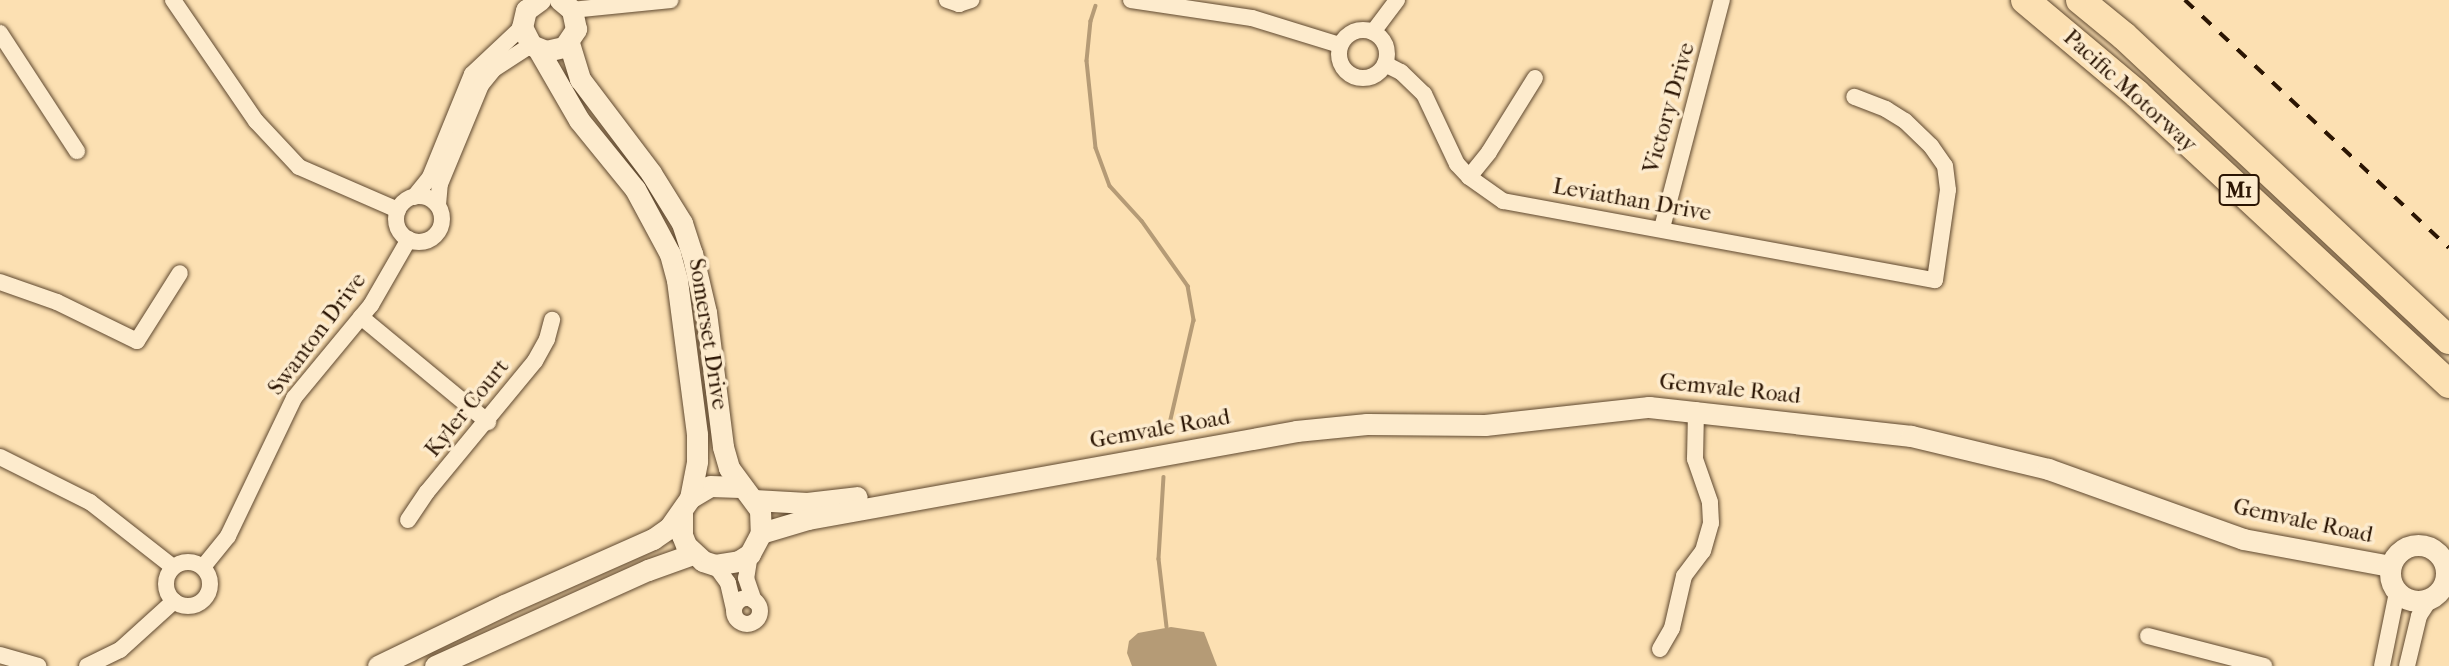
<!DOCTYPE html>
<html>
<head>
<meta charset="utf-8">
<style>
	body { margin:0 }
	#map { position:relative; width:2449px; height:666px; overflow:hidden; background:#fce0b2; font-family:"IM FELL French Canon",serif }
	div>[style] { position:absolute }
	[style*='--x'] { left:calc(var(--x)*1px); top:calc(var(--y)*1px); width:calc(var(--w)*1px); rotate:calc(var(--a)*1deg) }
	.water>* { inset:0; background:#b59b76 }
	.stream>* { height:3.5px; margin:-1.75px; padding:0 1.75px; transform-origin:1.75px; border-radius:1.75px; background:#b59b76 }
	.roads { filter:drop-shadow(0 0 2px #5f482f) drop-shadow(0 0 2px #5f482f) }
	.street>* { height:16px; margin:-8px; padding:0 8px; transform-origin:8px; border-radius:8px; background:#fdebcd }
	.street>.ring { margin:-8px; padding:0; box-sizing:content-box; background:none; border:16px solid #fdebcd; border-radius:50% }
	.secondary>* { height:21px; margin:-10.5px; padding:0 10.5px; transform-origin:10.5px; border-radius:10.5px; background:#fdebcd }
	.secondary>.ring { margin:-10.5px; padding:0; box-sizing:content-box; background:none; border:21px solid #fdebcd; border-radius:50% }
	.highway>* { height:28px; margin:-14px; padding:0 14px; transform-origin:14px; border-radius:14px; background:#fce0b2 }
	.rail>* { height:3.5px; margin-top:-1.75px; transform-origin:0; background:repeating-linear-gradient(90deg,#2b1503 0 12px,transparent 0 24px) }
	span { translate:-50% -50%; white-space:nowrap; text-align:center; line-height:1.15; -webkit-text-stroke:7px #fdebcd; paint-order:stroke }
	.shield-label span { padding:2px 5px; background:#fdebcd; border:2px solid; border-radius:5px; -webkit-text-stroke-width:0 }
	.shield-label { font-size:21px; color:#2b1503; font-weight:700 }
	.street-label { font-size:23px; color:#2b1503 }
</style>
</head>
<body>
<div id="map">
	<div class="water">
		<i style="clip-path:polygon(1171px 627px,1204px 632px,1217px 666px,1132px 666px,1127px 653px,1129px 641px,1138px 633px)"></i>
	</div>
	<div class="stream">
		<i style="--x:1096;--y:6;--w:16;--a:108"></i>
		<i style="--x:1091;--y:21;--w:40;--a:95.7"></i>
		<i style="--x:1087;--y:61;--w:87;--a:84.1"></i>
		<i style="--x:1096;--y:148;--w:40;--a:69.8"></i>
		<i style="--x:1110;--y:186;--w:47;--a:47.6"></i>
		<i style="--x:1142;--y:221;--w:80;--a:54.7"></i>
		<i style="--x:1188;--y:286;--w:35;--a:80"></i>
		<i style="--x:1194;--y:320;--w:116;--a:103"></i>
		<i style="--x:1164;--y:477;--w:82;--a:93.5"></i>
		<i style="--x:1159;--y:559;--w:68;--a:83.3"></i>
	</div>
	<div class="roads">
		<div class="street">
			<i style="--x:173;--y:0;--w:147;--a:55.6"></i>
			<i style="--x:256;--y:121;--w:63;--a:46.9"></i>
			<i style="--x:299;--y:167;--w:108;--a:23.5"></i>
			<i style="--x:947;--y:0;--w:13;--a:18"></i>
			<i style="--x:959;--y:4;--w:13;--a:-18"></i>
			<i style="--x:1131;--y:0;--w:122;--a:8.5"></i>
			<i style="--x:1252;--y:18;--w:92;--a:17.1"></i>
			<i style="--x:572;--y:10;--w:99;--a:-5.8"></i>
			<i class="ring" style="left:1339px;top:30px;width:32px;height:32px"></i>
			<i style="--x:1373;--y:32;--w:40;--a:-53"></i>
			<i style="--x:0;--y:33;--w:141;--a:56.9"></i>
			<i style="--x:1385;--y:64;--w:18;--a:27"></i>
			<i style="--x:1401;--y:72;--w:32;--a:44"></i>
			<i style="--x:1424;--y:94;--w:77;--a:64.8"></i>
			<i style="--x:1457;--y:164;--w:18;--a:47"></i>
			<i style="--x:1469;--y:177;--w:42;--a:35.2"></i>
			<i style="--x:1503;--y:201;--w:439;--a:10.4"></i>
			<i style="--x:1935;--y:280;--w:91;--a:-81.8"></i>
			<i style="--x:1948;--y:190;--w:24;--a:-97"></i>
			<i style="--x:1945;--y:166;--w:24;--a:-125"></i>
			<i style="--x:1931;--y:146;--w:36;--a:-136"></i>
			<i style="--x:1905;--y:121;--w:22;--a:-148"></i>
			<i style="--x:1886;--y:109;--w:34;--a:-159"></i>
			<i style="--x:1469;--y:177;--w:32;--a:-51"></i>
			<i style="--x:1489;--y:152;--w:87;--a:-58.1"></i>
			<i class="ring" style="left:396px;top:196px;width:30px;height:30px"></i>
			<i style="--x:414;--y:197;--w:26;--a:-51"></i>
			<i style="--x:430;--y:177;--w:111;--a:-67.8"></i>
			<i style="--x:472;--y:74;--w:69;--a:-43.2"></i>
			<i style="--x:438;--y:205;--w:21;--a:-85"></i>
			<i style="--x:440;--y:184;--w:107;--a:-67.5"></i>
			<i style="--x:481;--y:85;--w:21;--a:-51"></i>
			<i style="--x:494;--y:69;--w:44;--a:-33"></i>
			<i style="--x:1662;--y:228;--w:236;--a:-75.3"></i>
			<i style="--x:0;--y:282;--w:60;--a:19.3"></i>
			<i style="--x:57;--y:302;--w:89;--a:26"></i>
			<i style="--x:137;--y:341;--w:80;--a:-57.7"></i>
			<i style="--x:361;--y:317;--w:165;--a:39.6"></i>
			<i style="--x:0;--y:457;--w:101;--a:26.6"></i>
			<i style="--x:90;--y:502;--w:105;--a:38.1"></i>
			<i style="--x:408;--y:520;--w:34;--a:-56"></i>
			<i style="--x:427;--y:492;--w:170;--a:-50.5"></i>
			<i style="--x:535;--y:361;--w:25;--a:-61"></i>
			<i style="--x:547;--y:339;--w:20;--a:-75"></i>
			<i style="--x:750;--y:554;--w:24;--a:99"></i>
			<i style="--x:746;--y:578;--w:24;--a:71"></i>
			<i class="ring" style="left:166px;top:562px;width:28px;height:28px"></i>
			<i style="--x:715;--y:565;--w:22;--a:54"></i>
			<i style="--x:728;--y:583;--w:26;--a:77"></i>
			<i style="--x:203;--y:567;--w:40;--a:-51"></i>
			<i style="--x:228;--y:536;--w:153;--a:-64.4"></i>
			<i style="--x:294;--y:398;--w:121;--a:-50.4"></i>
			<i style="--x:371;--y:305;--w:76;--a:-60.1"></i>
			<i class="ring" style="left:734px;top:598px;width:10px;height:10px"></i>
			<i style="--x:2148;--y:636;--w:120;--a:14.5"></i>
			<i style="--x:1660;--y:649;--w:24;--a:-60"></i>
			<i style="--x:1672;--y:628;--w:53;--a:-77"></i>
			<i style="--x:1684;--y:576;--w:31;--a:-53"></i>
			<i style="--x:1703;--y:551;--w:29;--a:-74"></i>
			<i style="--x:1711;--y:523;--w:21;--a:-93"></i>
			<i style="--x:1710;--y:502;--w:46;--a:-109.2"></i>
			<i style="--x:1695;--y:459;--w:49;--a:-88.8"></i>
			<i style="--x:0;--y:655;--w:40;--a:16"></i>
			<i style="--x:87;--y:666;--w:37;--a:-26"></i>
			<i style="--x:120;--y:650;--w:73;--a:-42.2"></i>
			<i style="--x:2382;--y:666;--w:76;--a:-78.5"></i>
			<i style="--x:2407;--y:666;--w:51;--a:-76.5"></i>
			<i style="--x:2419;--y:616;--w:20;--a:-57"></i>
		</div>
		<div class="secondary">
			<i style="--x:540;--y:0;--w:17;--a:144"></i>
			<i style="--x:526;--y:10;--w:17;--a:103"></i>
			<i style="--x:522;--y:27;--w:20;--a:63"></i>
			<i style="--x:531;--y:45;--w:16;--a:22"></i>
			<i style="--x:546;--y:51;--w:18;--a:-13"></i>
			<i style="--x:564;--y:47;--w:22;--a:-56"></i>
			<i style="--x:576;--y:29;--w:19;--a:-102"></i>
			<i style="--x:572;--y:10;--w:16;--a:-140"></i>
			<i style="--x:569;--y:43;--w:38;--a:73"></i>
			<i style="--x:580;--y:79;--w:118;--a:52.9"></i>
			<i style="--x:651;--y:173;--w:59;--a:58.2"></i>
			<i style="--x:682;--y:223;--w:32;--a:72"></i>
			<i style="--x:692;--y:253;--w:61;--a:76.7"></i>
			<i style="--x:706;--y:312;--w:136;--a:82.8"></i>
			<i style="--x:723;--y:447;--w:22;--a:74"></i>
			<i style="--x:729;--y:468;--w:52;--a:53.6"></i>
			<i style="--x:760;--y:510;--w:23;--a:88"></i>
			<i style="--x:761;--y:533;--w:24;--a:118"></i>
			<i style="--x:750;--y:554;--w:13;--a:148"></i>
			<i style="--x:739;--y:561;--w:24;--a:171"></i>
			<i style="--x:715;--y:565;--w:13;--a:-162"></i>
			<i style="--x:703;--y:561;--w:23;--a:-137"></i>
			<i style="--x:686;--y:545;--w:11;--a:-112"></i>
			<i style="--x:682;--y:535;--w:22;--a:-90"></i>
			<i style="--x:690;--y:498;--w:23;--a:-31"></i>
			<i style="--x:710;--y:486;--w:30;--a:2"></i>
			<i style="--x:754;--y:500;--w:53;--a:3.2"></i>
			<i style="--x:807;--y:503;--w:50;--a:-6.8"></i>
			<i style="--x:761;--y:533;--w:49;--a:-16.6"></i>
			<i style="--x:808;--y:519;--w:496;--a:-10.2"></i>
			<i style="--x:1296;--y:431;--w:71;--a:-5.6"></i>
			<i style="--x:1367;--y:424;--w:118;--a:0.5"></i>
			<i style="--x:1485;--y:425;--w:165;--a:-6.3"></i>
			<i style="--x:1649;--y:407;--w:264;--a:6.3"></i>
			<i style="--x:1911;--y:436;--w:141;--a:13.5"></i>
			<i style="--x:2048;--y:469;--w:207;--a:19.7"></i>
			<i style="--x:2243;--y:539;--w:149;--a:10.4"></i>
			<i class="ring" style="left:2390px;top:545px;width:35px;height:35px"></i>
			<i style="--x:378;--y:666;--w:140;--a:-25.8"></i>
			<i style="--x:504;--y:605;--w:163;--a:-23.9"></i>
			<i style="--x:653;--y:539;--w:19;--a:-35"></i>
			<i style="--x:669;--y:528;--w:37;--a:-55"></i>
			<i style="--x:690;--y:498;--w:38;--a:-79"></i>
			<i style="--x:697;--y:461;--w:27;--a:-90"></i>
			<i style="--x:697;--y:434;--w:155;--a:-97.4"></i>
			<i style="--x:677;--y:280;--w:27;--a:-105"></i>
			<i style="--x:670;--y:254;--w:74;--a:-118.3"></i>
			<i style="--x:635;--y:189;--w:89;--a:-129.1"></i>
			<i style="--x:579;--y:120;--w:82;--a:-120"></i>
			<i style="--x:435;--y:666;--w:234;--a:-24.3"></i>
			<i style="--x:648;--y:570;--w:48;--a:-19.6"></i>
		</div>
		<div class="highway">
			<i style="--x:2025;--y:0;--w:146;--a:40"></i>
			<i style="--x:2137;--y:94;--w:426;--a:42.9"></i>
			<i style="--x:2080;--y:0;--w:57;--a:39.3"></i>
			<i style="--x:2124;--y:36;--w:445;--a:43.1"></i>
		</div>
	</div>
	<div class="rail">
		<i style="--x:2185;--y:0;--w:362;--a:43.2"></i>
	</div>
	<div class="shield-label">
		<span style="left:2239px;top:190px">M1</span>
	</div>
	<div class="street-label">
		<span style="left:2130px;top:91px;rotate:42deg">Pacific Motorway</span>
		<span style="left:1669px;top:108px;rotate:-74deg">Victory Drive</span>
		<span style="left:1632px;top:200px;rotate:10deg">Leviathan Drive</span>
		<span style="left:317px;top:334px;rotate:-53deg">Swanton Drive</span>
		<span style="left:708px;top:334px;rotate:81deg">Somerset Drive</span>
		<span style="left:1730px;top:389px;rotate:6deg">Gemvale Road</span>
		<span style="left:467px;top:408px;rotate:-51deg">Kyler Court</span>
		<span style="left:1160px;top:429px;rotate:-10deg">Gemvale Road</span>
		<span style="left:2303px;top:521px;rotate:12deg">Gemvale Road</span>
	</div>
</div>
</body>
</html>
